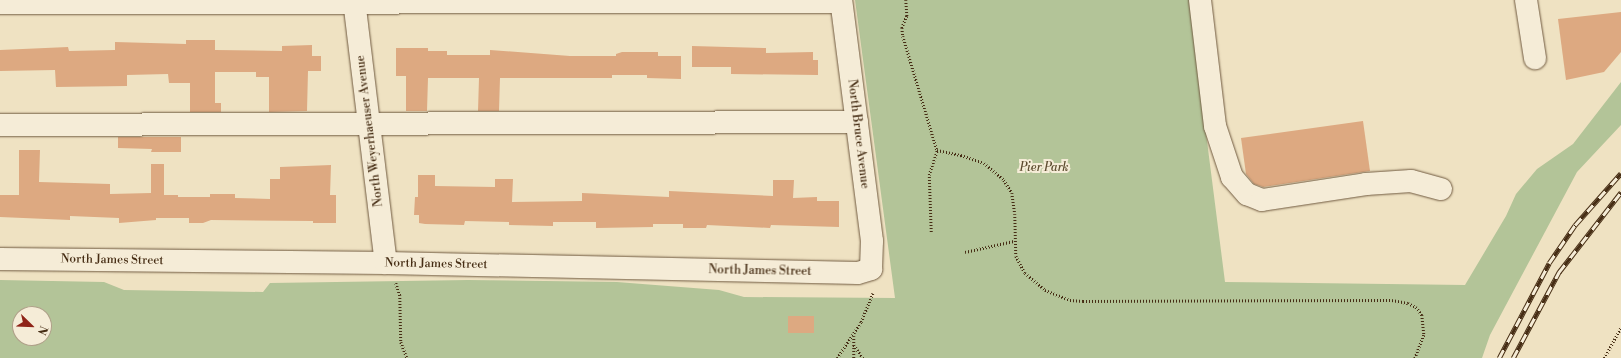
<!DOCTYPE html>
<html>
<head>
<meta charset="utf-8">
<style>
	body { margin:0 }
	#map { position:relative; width:1621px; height:358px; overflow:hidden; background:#efe2c2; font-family:"Libre Bodoni",serif }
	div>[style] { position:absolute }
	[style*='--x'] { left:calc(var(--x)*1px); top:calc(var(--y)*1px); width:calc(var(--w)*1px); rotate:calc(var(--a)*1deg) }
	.green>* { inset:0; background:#b3c498 }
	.building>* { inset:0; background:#dda981; transform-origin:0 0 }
	.path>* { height:2.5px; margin-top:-1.25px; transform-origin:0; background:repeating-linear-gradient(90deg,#462d14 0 1px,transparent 0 3px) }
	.roads { filter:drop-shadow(0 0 1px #705a40) drop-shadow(0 0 1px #705a40) }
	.minor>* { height:22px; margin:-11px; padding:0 11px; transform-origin:11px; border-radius:11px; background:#f5ecd7 }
	.rail>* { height:4.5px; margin-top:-2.25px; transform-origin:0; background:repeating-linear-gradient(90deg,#f5ecd7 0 9px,#462d14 0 18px); box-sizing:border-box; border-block:1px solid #462d14 }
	span { translate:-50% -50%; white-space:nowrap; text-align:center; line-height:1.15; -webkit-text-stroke:4px #f5ecd7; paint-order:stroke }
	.street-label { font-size:12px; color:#462d14 }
	.park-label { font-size:12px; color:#5c4b2e; font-style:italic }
	.north { position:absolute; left:12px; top:306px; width:40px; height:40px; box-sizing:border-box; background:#f5ecd7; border:1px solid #afa089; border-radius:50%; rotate:113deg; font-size:11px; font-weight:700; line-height:16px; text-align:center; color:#462d14 }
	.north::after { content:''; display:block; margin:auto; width:14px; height:18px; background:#8f2418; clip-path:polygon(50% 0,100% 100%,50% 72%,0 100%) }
</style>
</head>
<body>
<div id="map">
	<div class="green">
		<i style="clip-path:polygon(evenodd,855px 0,1189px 0,1225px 282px,1465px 285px,1506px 216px,1516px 194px,1537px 169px,1573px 144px,1621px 82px,1621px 125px,1577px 172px,1490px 335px,1482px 358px,0 358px,0 280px,104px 282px,124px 290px,263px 292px,270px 283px,468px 280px,617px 282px,719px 290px,744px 297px,895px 298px,855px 0,20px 314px,44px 314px,44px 338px,20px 338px,20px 314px)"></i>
	</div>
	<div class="building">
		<i style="clip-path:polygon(1621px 12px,1621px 52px,1604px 72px,1566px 80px,1558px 19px)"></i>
		<i style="clip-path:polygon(186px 40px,215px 40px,215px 50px,282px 51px,282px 46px,312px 45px,312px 56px,321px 56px,321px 71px,308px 71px,307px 111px,269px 112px,269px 77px,256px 77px,256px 72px,215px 72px,215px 103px,221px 103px,221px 112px,190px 112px,190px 83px,169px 83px,168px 74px,127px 75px,127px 86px,56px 87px,55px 70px,0 71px,0 50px,68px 47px,69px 51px,115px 50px,115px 42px,186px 44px)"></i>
		<i style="clip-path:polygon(692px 46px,766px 48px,766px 53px,813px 52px,813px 60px,818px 60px,818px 75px,731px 74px,731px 67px,692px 67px)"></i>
		<i style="clip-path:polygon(396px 48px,428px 48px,428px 51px,447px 51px,447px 55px,490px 55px,490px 50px,570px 56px,616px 56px,616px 54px,622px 52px,658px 52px,658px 56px,681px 56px,681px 79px,647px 78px,647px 75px,612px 75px,612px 78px,500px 78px,499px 111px,478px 111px,479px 78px,428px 78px,427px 111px,406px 111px,406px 76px,396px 76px)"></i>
		<i style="clip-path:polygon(1363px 121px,1370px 171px,1263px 187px,1254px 184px,1246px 174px,1241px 138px)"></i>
		<i style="clip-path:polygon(118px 137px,181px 137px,181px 152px,151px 152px,152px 149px,118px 148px)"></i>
		<i style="clip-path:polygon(19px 150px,40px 150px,39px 182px,110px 184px,110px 194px,151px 193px,151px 164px,164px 164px,164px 195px,178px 195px,178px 197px,210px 197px,210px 194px,235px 194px,235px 198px,270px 199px,270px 179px,280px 179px,280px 167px,331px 165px,330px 195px,336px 195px,336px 223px,313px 223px,313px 221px,211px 220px,203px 223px,189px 223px,189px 218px,156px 218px,156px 220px,119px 223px,119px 218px,70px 216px,70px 220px,0 217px,0 195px,19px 195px)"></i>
		<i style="clip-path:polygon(418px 175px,435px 175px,435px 186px,495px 187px,495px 179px,513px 179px,512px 202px,582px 201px,582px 193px,669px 197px,669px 191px,773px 196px,773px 180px,794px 180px,793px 198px,817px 197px,817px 201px,839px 201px,839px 227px,771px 225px,770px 228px,707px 225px,706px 228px,683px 228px,683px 224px,653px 224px,653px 227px,596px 228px,596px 222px,553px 222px,553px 226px,509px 225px,509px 222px,465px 221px,464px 225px,425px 224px,419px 223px,419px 215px,414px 215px,415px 197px,418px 197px)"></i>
		<i style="left:788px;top:316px;width:26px;height:17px"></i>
	</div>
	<div class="path">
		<i style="--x:906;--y:0;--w:16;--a:86"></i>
		<i style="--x:907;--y:16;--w:13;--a:113"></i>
		<i style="--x:902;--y:28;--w:8;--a:83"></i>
		<i style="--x:903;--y:36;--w:119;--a:73.4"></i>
		<i style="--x:937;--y:150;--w:25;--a:12"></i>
		<i style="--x:961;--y:155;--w:24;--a:19"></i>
		<i style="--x:984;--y:163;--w:26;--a:40"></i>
		<i style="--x:1004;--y:180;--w:15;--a:58"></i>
		<i style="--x:1012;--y:193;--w:21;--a:82"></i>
		<i style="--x:1015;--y:214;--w:42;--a:88.6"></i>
		<i style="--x:1016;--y:256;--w:19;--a:62"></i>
		<i style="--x:1025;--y:273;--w:26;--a:40"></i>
		<i style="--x:1045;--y:290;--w:27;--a:22"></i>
		<i style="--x:1070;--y:300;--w:13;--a:4"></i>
		<i style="--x:1083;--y:301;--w:309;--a:-0.2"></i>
		<i style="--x:1392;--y:300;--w:16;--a:11"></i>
		<i style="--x:1408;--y:303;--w:9;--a:27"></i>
		<i style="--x:1416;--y:307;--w:10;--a:53"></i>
		<i style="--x:1422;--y:315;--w:20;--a:84"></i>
		<i style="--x:1424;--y:335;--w:25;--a:111"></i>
		<i style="--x:931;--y:232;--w:57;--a:-92"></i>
		<i style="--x:929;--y:175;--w:26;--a:-72"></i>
		<i style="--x:965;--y:252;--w:50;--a:-12.7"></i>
		<i style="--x:396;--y:283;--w:13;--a:72"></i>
		<i style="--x:400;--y:295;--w:47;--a:88.8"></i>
		<i style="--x:401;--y:342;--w:17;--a:69"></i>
		<i style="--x:854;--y:336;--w:22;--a:90"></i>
		<i style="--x:854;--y:345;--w:16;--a:55"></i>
		<i style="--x:837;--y:358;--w:43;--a:-56.3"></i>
		<i style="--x:861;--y:322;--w:31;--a:-68"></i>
		<i style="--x:1604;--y:358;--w:35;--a:-61"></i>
	</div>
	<div class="roads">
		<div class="minor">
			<i style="--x:354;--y:0;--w:265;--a:83.1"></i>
			<i style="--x:1200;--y:0;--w:127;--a:83.2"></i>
			<i style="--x:1215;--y:126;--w:54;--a:71.6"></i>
			<i style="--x:1232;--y:177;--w:23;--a:49"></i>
			<i style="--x:1247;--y:194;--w:16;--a:22"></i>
			<i style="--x:1262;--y:200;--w:105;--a:-8.7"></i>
			<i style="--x:1366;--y:184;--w:45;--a:-3.8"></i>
			<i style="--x:1411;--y:181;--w:31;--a:15"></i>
			<i style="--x:1526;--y:0;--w:59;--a:81.2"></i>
			<i style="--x:0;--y:3;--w:841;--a:-0.07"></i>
			<i style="--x:0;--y:125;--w:857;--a:-0.2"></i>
			<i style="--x:0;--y:259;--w:386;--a:0.6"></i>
			<i style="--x:386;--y:263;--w:472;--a:1.2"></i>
			<i style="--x:858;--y:273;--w:14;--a:-17"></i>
			<i style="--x:871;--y:269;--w:28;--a:-88"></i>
			<i style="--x:872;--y:241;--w:243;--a:-97.3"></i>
		</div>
	</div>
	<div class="rail">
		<i style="--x:1499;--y:358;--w:107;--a:-62.2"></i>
		<i style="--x:1549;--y:263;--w:46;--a:-55.6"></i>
		<i style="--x:1575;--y:225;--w:69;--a:-48.5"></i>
		<i style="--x:1513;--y:358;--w:98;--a:-61.9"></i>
		<i style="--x:1559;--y:272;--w:101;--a:-52.2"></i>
	</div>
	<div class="street-label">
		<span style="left:370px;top:131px;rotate:-97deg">North Weyerhaeuser Avenue</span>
		<span style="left:858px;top:134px;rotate:83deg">North Bruce Avenue</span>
		<span style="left:112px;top:260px;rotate:1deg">North James Street</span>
		<span style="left:436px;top:264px;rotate:1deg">North James Street</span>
		<span style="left:760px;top:271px;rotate:1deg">North James Street</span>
	</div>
	<div class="park-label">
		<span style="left:1044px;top:168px">Pier Park</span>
	</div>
	<div class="north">N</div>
</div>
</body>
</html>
